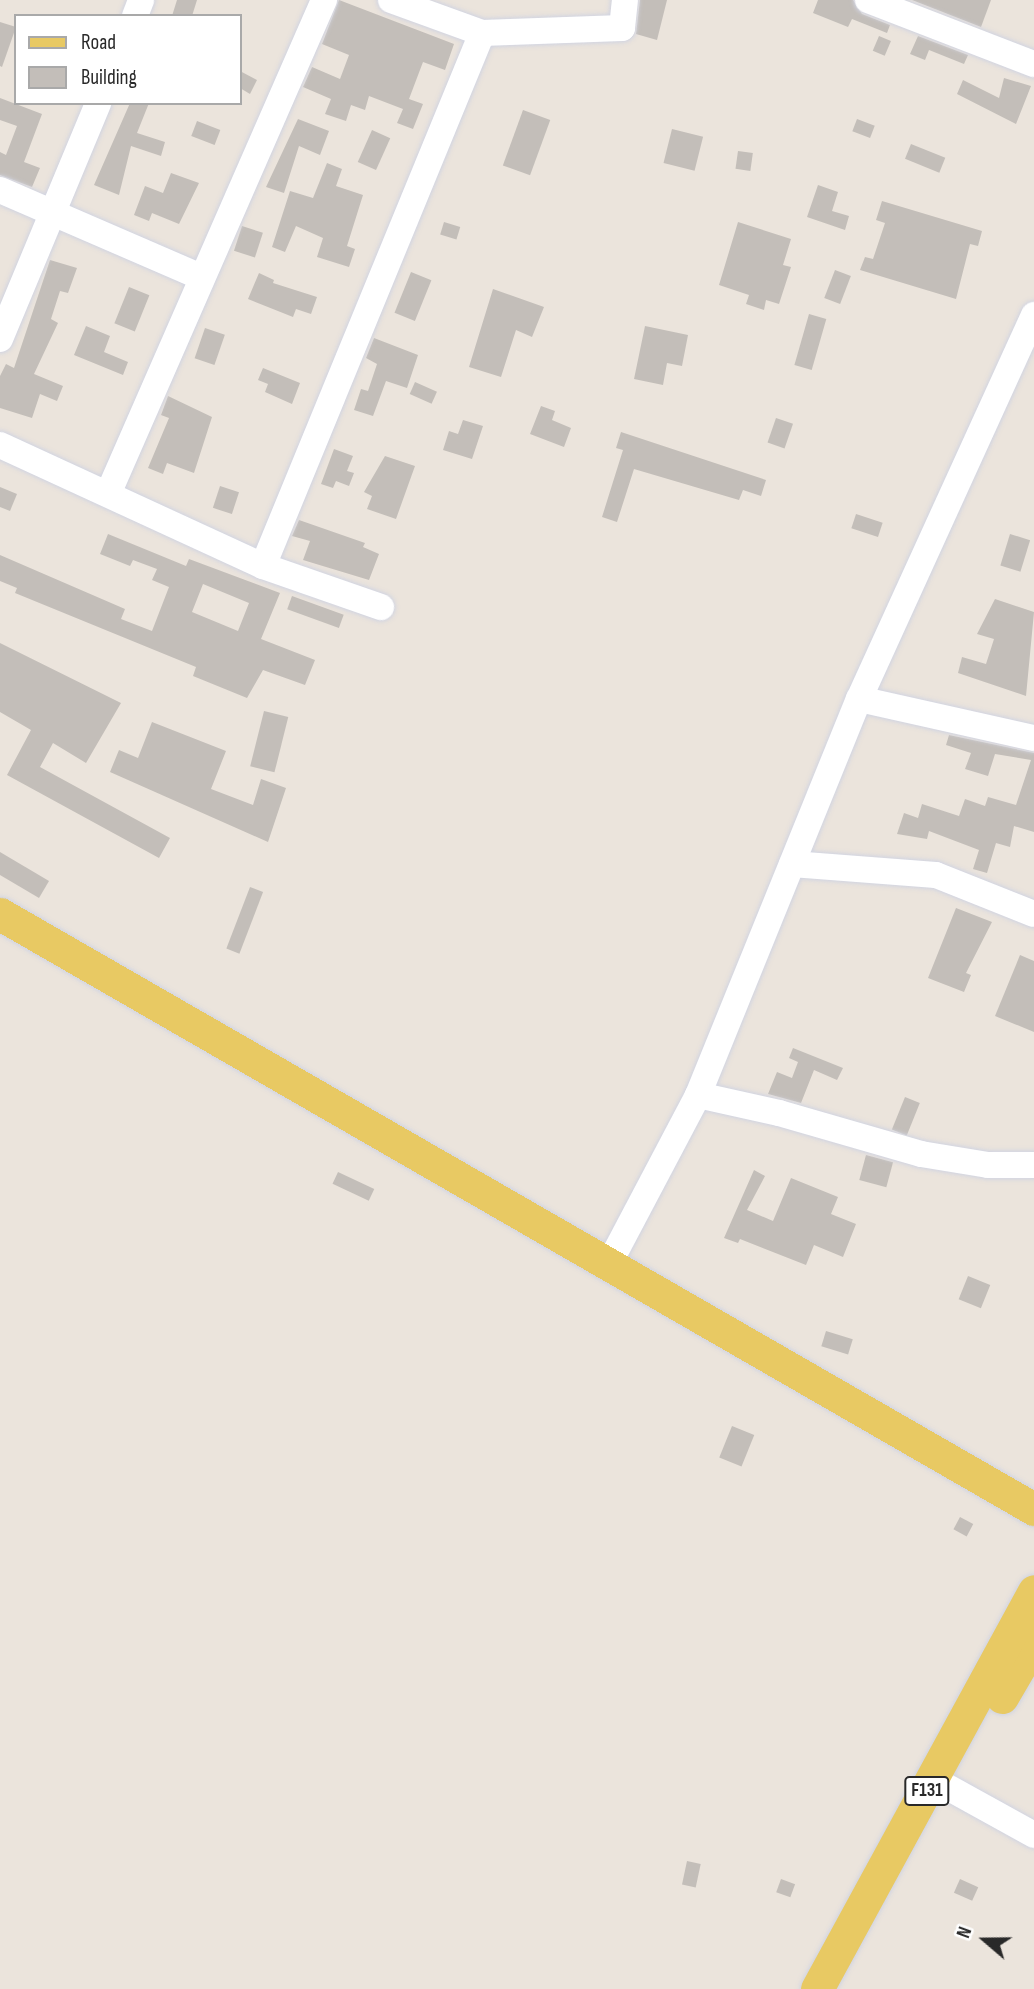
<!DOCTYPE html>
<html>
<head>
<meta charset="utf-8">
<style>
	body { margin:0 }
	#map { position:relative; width:1034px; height:1989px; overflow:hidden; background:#ebe4dc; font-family:"Sofia Sans Condensed",sans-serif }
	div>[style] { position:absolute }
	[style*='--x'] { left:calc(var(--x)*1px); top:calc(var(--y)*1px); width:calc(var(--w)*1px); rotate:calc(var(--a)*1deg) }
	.building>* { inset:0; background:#c3beb9; transform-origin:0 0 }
	.roads { filter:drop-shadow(0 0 2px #d1d4e1) drop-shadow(0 0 2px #d1d4e1) }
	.minor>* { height:26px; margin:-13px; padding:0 13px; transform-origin:13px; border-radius:13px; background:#fff }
	.major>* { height:33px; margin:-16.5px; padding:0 16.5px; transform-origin:16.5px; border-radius:16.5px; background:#e8c963 }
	span { translate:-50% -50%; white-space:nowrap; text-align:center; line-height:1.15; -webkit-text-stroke:5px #fff; paint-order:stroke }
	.shield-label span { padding:2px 5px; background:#fff; border:2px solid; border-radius:5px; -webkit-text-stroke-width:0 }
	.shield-label { font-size:19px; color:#292929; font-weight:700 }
	.legend { position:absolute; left:14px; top:14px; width:228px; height:91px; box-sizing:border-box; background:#fff; border:2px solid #a9a9a9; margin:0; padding:9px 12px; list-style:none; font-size:21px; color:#292929 }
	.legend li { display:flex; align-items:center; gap:14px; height:35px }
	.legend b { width:35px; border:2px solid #a9a9a9 }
	.north { position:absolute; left:950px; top:1905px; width:70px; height:70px; -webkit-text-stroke:5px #fff; paint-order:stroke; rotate:290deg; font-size:19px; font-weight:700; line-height:28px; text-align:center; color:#292929 }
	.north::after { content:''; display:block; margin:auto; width:24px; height:32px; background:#292929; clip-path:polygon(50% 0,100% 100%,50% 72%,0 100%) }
</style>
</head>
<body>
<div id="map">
	<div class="building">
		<i style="clip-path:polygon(177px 0,197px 0,192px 16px,172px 16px)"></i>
		<i style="clip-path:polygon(339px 0,454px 44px,445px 70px,423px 62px,409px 99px,423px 104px,413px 129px,397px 123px,403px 109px,369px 96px,365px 110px,351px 105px,346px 121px,325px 114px,331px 99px,303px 87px,312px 67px,340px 79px,349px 55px,322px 44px)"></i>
		<i style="clip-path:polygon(640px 0,667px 0,657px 40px,636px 34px)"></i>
		<i style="clip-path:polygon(818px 0,853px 0,862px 14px,890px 25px,887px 33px,852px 19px,848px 27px,813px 13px)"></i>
		<i style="clip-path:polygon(912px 0,991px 0,981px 27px)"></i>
		<i style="clip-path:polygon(0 22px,16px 27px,2px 67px,0 66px)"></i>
		<i style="left:879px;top:36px;width:13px;height:16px;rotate:23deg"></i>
		<i style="clip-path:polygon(918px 36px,968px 55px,964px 64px,929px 50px,925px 60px,910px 54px)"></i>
		<i style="clip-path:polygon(240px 71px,257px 80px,250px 94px,240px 88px)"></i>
		<i style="clip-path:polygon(1004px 78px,1031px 86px,1016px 124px,957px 94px,963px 80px,999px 98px)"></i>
		<i style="clip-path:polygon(0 98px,42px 114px,24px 162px,40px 168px,32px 187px,0 175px,0 152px,6px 155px,17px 126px,0 120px)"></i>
		<i style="clip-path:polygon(130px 103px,149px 103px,137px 133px,165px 142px,161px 156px,131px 146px,119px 195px,94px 185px)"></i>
		<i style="left:523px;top:110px;width:29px;height:59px;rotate:20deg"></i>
		<i style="clip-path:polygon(298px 119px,329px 131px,320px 155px,299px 146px,284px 193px,266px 187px)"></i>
		<i style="left:857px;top:119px;width:19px;height:13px;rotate:21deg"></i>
		<i style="left:197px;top:121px;width:25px;height:16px;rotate:21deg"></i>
		<i style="left:672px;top:129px;width:32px;height:35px;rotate:14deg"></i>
		<i style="left:372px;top:130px;width:20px;height:35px;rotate:24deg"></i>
		<i style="left:911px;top:144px;width:37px;height:16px;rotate:22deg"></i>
		<i style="left:738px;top:151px;width:15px;height:18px;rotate:8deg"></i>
		<i style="clip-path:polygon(327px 163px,342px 169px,336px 186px,363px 195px,347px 246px,355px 249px,349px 267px,317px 257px,323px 238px,296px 226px,285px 252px,272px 247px,290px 191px,313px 198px)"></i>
		<i style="clip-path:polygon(171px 173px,199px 183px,179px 224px,152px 213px,149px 221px,134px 215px,145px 186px,163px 193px)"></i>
		<i style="clip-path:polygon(818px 185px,838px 192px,832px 211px,849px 216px,845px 230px,807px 217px)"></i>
		<i style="clip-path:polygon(882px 201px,982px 231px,978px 246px,970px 244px,956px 299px,860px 270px,865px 257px,873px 259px,885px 223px,876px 220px)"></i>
		<i style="left:444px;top:222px;width:17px;height:13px;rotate:17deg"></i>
		<i style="clip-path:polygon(738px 222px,791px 239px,783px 265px,791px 267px,779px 304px,766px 300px,764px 310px,746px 304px,749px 295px,719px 285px)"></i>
		<i style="left:242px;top:226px;width:22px;height:26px;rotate:18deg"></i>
		<i style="clip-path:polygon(50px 260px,77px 268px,68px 293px,60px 291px,51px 319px,58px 323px,34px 374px,63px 386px,57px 401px,40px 394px,32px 418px,0 408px,0 376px,6px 364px,14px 368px)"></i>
		<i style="left:835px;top:270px;width:17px;height:30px;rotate:21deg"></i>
		<i style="left:411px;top:272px;width:22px;height:44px;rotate:22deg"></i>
		<i style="clip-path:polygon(259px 273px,274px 280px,273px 283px,317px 297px,311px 314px,296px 309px,293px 317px,248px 299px)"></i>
		<i style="left:129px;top:287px;width:22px;height:39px;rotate:22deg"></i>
		<i style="clip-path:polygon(493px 289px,544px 307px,532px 337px,516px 330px,501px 377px,469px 367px)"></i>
		<i style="left:809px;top:314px;width:18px;height:53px;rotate:16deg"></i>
		<i style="clip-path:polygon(86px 326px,110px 336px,104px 352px,128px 362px,123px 375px,74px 355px)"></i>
		<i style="clip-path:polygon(645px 326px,688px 335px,682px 366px,667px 363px,663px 385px,634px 379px)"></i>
		<i style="left:205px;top:328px;width:21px;height:32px;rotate:19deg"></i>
		<i style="clip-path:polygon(374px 338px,418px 355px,407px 388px,386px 381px,373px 416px,354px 410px,361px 389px,368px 391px,377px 364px,366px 358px)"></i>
		<i style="clip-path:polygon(263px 368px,300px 383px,292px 404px,265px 392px,268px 384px,258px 380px)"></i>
		<i style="left:415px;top:382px;width:24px;height:13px;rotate:24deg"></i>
		<i style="clip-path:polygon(168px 396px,212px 417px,194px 473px,167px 463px,163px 474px,148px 468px,169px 418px,161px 415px)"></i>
		<i style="clip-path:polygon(541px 406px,555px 411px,552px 420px,571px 428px,564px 447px,530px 434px)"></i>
		<i style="left:776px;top:418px;width:18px;height:26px;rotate:19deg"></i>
		<i style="clip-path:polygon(463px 420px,483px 426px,472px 459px,443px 450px,449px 431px,458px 434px)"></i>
		<i style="clip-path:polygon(621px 432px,766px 480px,761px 496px,743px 490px,739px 500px,634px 469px,617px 522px,602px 517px,623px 450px,616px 448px)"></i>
		<i style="clip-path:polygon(334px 449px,353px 456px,347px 471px,354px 473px,349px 486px,336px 481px,333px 488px,321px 484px)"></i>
		<i style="clip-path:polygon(385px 456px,415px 466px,396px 519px,367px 509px,372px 496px,364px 492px)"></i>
		<i style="left:220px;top:486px;width:20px;height:23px;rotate:18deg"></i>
		<i style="clip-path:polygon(0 487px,17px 494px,10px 511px,0 507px)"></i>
		<i style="left:856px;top:514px;width:28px;height:15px;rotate:18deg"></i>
		<i style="clip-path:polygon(299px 520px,365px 543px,363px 547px,379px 554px,369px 580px,303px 560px,310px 541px,292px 536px)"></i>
		<i style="clip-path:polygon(evenodd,108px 534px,186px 566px,189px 559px,280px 593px,261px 639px,315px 660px,305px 685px,263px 670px,247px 698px,193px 676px,196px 667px,15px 593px,17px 588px,0 581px,0 555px,125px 609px,121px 619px,152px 631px,169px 587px,152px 580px,157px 569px,133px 560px,130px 566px,100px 554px,108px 534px,203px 584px,249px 603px,238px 631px,192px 612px,203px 584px)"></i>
		<i style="left:1010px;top:534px;width:21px;height:33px;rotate:17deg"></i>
		<i style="left:292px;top:596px;width:55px;height:14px;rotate:20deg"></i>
		<i style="clip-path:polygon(995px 599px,1034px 612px,1026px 696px,958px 673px,962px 657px,986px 664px,994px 639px,977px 634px)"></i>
		<i style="clip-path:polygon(0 643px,121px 703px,86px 763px,53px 743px,40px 767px,170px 838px,159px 858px,7px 775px,31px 730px,0 712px)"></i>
		<i style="left:264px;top:711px;width:25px;height:57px;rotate:14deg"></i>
		<i style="clip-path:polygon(152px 722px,226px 751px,211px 789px,253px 805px,261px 779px,286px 788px,268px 842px,110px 772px,119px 750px,138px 758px)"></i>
		<i style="clip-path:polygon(949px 735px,1034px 753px,1034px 832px,1014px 826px,1010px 847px,996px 843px,987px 873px,973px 869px,979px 850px,929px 831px,927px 839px,897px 834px,904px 813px,918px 818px,922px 804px,959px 816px,965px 799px,985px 806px,988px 797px,1016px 805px,1031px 760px,995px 754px,988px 776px,965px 769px,971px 753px,946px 745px)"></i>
		<i style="clip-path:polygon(0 852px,49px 881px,39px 898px,0 875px)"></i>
		<i style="left:250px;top:887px;width:14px;height:66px;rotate:21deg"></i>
		<i style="clip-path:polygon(956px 908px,992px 922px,966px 973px,971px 975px,964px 992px,928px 978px)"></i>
		<i style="clip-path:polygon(1020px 955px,1034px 961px,1034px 1032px,995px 1016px)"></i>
		<i style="clip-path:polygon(793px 1048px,843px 1068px,837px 1080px,814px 1070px,801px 1103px,768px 1094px,777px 1072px,792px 1078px,798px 1062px,789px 1058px)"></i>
		<i style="left:905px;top:1097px;width:16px;height:35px;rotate:22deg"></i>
		<i style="left:866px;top:1155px;width:28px;height:26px;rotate:15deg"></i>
		<i style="clip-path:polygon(754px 1170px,765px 1176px,747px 1210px,773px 1221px,791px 1178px,838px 1197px,831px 1214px,856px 1224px,843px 1257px,814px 1245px,806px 1265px,740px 1239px,738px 1243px,724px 1238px)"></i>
		<i style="left:338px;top:1172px;width:40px;height:13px;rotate:25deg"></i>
		<i style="left:968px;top:1276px;width:24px;height:25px;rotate:22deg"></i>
		<i style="left:826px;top:1331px;width:28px;height:16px;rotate:17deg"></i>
		<i style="left:732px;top:1426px;width:24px;height:34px;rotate:22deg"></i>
		<i style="left:960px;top:1517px;width:15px;height:14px;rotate:28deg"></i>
		<i style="left:687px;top:1861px;width:14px;height:24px;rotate:12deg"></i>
		<i style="left:781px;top:1879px;width:15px;height:14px;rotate:20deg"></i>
		<i style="left:960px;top:1879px;width:20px;height:15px;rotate:24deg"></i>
	</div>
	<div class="roads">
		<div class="minor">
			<i style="--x:391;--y:0;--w:97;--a:19.9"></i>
			<i style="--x:868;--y:0;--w:178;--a:21.1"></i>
			<i style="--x:135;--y:16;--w:17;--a:-69"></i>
			<i style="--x:0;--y:190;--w:219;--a:23.4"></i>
			<i style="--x:0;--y:339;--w:256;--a:-67.4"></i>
			<i style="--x:0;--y:445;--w:289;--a:24.7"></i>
			<i style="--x:263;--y:566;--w:125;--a:19.2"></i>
			<i style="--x:108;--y:494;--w:539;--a:-66.38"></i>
			<i style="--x:263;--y:566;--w:576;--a:-67.66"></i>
			<i style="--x:482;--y:33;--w:140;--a:-2"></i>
			<i style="--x:622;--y:28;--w:28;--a:-84"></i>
			<i style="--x:859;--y:699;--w:179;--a:12.6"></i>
			<i style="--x:792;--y:864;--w:144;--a:4.4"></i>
			<i style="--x:936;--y:875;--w:105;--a:21.7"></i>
			<i style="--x:698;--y:1095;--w:83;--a:12.5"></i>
			<i style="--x:779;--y:1113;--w:148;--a:16.1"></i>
			<i style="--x:921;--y:1154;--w:68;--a:9.3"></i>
			<i style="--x:988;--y:1165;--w:46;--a:0"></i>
			<i style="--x:610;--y:1262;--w:189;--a:-62.2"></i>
			<i style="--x:698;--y:1095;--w:427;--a:-67.9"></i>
			<i style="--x:859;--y:699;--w:422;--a:-65.5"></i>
			<i style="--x:949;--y:1788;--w:97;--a:28.9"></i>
		</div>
		<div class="major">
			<i style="--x:0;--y:914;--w:1193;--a:29.92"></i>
			<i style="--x:1002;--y:1697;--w:64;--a:-59.8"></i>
			<i style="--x:817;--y:1989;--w:453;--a:-61.4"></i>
		</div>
	</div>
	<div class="shield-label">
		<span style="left:927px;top:1791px">F131</span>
	</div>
	<ul class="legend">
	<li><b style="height:9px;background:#e8c963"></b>Road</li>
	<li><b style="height:19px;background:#c3beb9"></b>Building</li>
	</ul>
	<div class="north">N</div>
</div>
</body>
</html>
